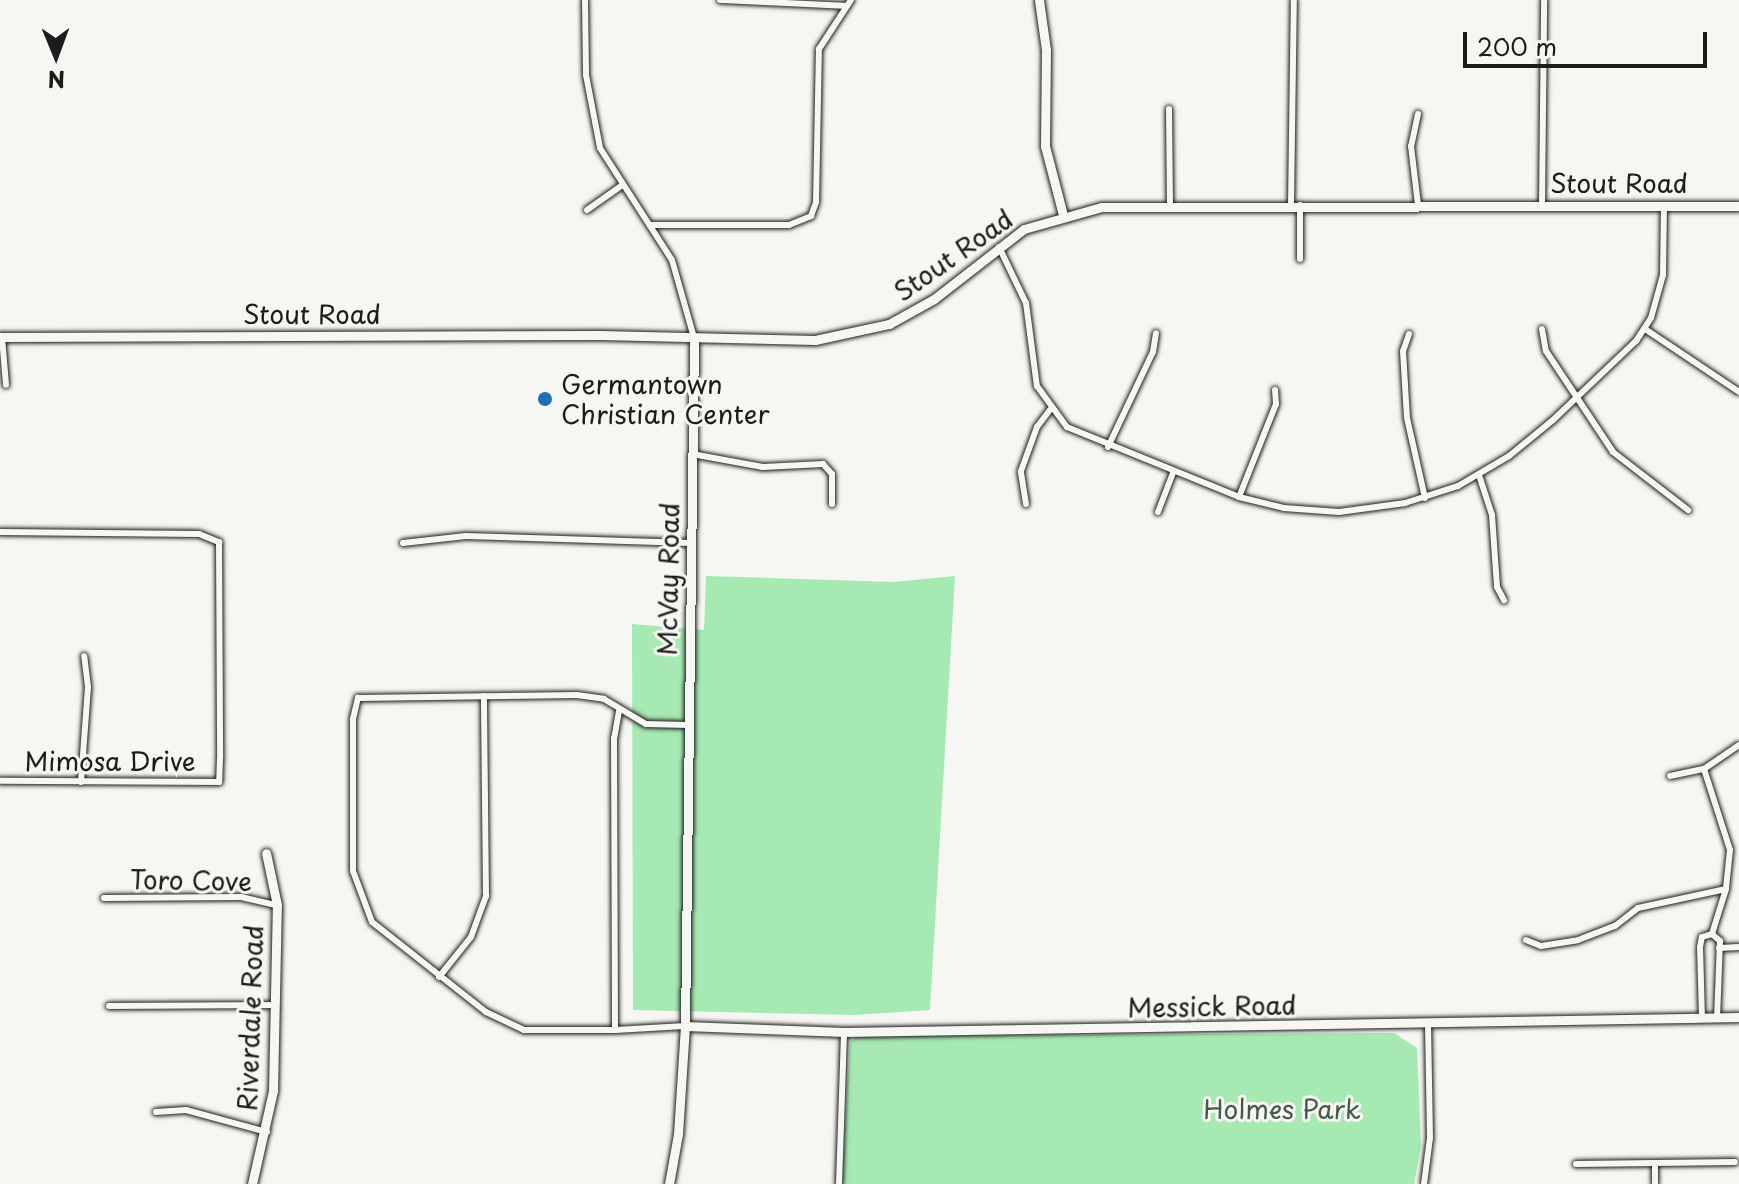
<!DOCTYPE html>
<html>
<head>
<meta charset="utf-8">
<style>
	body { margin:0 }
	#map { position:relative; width:1739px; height:1184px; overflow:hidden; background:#f6f6f2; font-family:"Playpen Sans",sans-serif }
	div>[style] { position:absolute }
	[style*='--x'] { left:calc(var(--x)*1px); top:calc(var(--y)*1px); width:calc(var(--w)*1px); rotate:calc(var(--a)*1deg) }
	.green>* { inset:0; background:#a6e9b3 }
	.roads { filter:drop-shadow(0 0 2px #1c1c1c) drop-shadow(0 0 2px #1c1c1c) }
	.street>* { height:6px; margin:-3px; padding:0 3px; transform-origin:3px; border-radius:3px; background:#f6f6f2 }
	.secondary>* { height:9px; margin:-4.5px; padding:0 4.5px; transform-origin:4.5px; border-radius:4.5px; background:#f6f6f2 }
	.dots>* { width:22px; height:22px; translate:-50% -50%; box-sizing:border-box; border:4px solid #f6f6f2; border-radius:50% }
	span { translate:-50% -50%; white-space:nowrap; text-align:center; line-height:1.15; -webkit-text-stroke:6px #f6f6f2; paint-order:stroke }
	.street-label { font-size:26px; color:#1c1c1c }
	.poi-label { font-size:26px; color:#1c1c1c }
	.left { translate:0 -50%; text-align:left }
	.park-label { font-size:26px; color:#455a49 }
	.north { position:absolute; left:16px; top:16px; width:80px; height:80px; -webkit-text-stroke:6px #f6f6f2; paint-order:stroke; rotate:179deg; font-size:22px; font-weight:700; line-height:32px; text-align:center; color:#1c1c1c }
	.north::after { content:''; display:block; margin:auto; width:28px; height:36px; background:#1c1c1c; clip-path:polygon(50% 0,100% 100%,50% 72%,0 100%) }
	.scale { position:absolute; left:1463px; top:32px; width:244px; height:36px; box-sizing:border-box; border:4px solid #1c1c1c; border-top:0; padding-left:10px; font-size:24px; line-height:28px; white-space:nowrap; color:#1c1c1c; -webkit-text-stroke:6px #f6f6f2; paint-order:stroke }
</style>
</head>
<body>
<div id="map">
	<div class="green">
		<i style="clip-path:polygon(706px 576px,893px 582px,955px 576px,930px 1010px,855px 1015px,633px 1010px,632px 624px,704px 630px)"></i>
		<i style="clip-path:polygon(1394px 1033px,1417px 1048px,1421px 1145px,1414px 1184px,842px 1184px,850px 1042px,857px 1036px)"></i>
	</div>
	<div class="roads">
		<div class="street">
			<i style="--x:585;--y:0;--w:75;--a:89.2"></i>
			<i style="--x:586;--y:75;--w:74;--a:79.1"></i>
			<i style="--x:600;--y:148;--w:133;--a:57.3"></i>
			<i style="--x:672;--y:260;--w:81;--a:74.2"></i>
			<i style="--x:720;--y:0;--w:126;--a:2.7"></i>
			<i style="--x:1169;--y:109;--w:96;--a:89.4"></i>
			<i style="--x:1418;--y:114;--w:33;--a:102"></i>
			<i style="--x:1411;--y:146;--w:59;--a:83.2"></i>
			<i style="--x:1291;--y:205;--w:205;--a:-89.2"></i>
			<i style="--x:1542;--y:205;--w:205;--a:-89.4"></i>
			<i style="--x:587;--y:210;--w:42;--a:-35.2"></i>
			<i style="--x:651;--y:225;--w:138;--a:0"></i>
			<i style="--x:789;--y:225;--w:24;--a:-22"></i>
			<i style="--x:811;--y:216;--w:15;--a:-70"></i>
			<i style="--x:816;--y:202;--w:153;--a:-88.9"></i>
			<i style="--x:819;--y:49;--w:59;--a:-56.9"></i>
			<i style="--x:999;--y:247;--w:62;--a:64.3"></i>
			<i style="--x:1026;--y:303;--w:84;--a:82.5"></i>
			<i style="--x:1037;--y:386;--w:51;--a:53.8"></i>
			<i style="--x:1067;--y:427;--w:186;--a:22.1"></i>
			<i style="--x:1239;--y:497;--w:46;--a:13.7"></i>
			<i style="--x:1284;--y:508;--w:55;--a:4.2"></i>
			<i style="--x:1339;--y:512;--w:67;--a:-7.8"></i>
			<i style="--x:1405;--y:503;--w:56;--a:-17.8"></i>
			<i style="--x:1458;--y:486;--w:59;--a:-30.5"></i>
			<i style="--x:1509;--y:456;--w:57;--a:-39.3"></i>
			<i style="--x:1553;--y:420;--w:115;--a:-43.6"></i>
			<i style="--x:1636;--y:341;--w:27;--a:-57"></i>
			<i style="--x:1651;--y:318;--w:45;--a:-74.4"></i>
			<i style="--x:1663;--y:275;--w:69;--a:-89.2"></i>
			<i style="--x:1300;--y:259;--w:54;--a:-90"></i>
			<i style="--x:1542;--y:329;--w:22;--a:80"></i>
			<i style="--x:1546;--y:351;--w:121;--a:56.4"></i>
			<i style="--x:1613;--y:452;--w:95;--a:37.7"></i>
			<i style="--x:1645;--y:329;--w:113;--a:33.8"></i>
			<i style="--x:1409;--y:334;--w:18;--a:109"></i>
			<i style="--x:1403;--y:351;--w:67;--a:86.6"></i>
			<i style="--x:1407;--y:418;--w:82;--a:77.3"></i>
			<i style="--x:2;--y:337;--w:48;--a:85.2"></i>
			<i style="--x:1108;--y:447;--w:105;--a:-64.7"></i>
			<i style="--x:1153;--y:352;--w:19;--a:-81"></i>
			<i style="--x:692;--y:454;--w:72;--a:10.4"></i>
			<i style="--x:763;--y:467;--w:60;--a:-2.9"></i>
			<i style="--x:823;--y:464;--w:13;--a:48"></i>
			<i style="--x:832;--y:474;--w:30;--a:90"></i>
			<i style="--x:1479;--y:475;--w:42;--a:72"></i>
			<i style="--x:1492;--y:515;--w:72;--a:86"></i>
			<i style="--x:1497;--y:587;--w:15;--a:62"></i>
			<i style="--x:1239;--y:497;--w:100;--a:-68.3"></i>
			<i style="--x:1276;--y:404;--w:14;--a:-94"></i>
			<i style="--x:1026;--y:504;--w:33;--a:-99"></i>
			<i style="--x:1021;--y:471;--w:47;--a:-70"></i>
			<i style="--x:1037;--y:427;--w:21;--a:-53"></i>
			<i style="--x:1158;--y:512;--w:42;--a:-69"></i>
			<i style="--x:0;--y:532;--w:199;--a:0.6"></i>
			<i style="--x:199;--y:534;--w:22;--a:22"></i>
			<i style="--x:219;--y:542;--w:216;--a:89.7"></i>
			<i style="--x:220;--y:758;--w:24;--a:92"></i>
			<i style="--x:219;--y:782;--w:219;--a:-179.7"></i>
			<i style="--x:403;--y:543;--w:63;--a:-6.3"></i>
			<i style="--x:466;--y:536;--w:224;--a:1.8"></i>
			<i style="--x:619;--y:711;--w:27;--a:100"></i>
			<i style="--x:614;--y:738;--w:292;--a:89.8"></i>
			<i style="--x:615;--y:1030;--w:91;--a:180"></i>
			<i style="--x:524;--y:1030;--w:42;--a:-154.7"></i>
			<i style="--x:486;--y:1012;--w:145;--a:-141.7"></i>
			<i style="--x:372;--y:922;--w:54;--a:-110.4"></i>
			<i style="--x:353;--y:871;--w:152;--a:-90"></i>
			<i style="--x:353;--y:719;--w:22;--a:-77"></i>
			<i style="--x:358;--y:698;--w:219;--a:-0.8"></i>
			<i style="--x:577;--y:695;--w:27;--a:8"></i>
			<i style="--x:604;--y:699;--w:49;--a:30.8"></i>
			<i style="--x:646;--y:724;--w:42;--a:1.4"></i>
			<i style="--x:1704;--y:769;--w:85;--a:72.2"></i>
			<i style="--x:1730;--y:850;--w:39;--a:96"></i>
			<i style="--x:1726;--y:889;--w:47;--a:107.3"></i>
			<i style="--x:1670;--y:776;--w:35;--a:-12"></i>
			<i style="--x:1704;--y:769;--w:42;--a:-34.4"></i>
			<i style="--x:81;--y:782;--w:95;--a:-85.8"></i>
			<i style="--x:88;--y:687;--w:31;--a:-97"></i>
			<i style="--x:104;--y:898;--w:137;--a:-0.4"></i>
			<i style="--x:241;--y:897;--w:37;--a:13"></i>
			<i style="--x:1712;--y:934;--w:11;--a:41"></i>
			<i style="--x:1720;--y:941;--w:77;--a:92.2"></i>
			<i style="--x:1526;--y:940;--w:16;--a:22"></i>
			<i style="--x:1541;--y:946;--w:37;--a:-9"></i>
			<i style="--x:1578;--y:940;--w:40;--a:-21"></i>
			<i style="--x:1615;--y:926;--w:29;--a:-38"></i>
			<i style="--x:1638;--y:908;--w:90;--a:-12.2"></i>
			<i style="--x:1719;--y:948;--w:20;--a:-3"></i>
			<i style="--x:439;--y:977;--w:51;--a:-51.3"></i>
			<i style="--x:471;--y:937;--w:44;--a:-69.9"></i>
			<i style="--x:486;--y:896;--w:200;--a:-90.6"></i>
			<i style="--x:109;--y:1006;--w:167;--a:-0.3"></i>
			<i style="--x:1702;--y:1018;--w:71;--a:-91.6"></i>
			<i style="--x:1700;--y:947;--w:10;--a:-79"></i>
			<i style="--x:1702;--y:937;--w:10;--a:-17"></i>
			<i style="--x:615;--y:1030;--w:70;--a:-3.3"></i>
			<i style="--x:156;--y:1112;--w:30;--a:-4"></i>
			<i style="--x:186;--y:1110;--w:84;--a:15.2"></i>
			<i style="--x:1576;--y:1164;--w:159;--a:-0.7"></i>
			<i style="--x:839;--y:1184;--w:152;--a:-88.1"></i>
			<i style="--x:1424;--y:1184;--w:46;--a:-82.6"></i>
			<i style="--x:1430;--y:1138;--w:113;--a:-91"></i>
			<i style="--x:1655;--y:1184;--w:21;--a:-90"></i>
		</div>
		<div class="secondary">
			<i style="--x:1039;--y:0;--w:50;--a:82"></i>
			<i style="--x:1046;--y:50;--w:96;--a:90.6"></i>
			<i style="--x:1045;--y:146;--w:71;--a:75.4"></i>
			<i style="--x:0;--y:337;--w:600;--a:-0.19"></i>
			<i style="--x:600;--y:335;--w:215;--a:1.3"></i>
			<i style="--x:815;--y:340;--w:76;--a:-12.2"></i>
			<i style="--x:889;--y:324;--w:51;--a:-29.1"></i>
			<i style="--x:934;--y:299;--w:114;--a:-37.9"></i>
			<i style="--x:1024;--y:229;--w:81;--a:-15.8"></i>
			<i style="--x:1102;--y:207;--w:637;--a:-0.09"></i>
			<i style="--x:685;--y:1026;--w:159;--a:2.2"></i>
			<i style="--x:844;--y:1032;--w:895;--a:-0.96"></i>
			<i style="--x:252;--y:1184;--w:95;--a:-77.3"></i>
			<i style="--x:273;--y:1091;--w:186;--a:-88.8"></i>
			<i style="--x:277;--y:905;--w:53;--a:-101.9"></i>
			<i style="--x:669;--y:1184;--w:51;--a:-79.8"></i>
			<i style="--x:678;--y:1134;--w:108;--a:-86.3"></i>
			<i style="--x:685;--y:1026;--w:688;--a:-89.25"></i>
		</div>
	</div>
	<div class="dots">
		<i style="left:545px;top:399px;background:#1f6fb2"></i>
	</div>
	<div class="street-label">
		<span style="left:1619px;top:183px">Stout Road</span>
		<span style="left:953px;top:255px;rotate:-35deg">Stout Road</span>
		<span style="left:312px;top:314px">Stout Road</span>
		<span style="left:668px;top:579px;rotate:-89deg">McVay Road</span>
		<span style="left:110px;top:761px">Mimosa Drive</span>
		<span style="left:191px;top:880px;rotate:1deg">Toro Cove</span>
		<span style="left:1212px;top:1006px;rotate:-1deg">Messick Road</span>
		<span style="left:250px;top:1018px;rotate:-88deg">Riverdale Road</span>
	</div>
	<div class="poi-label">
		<span class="left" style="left:561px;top:399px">Germantown<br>Christian Center</span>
	</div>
	<div class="park-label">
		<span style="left:1282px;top:1109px">Holmes Park</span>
	</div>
	<div class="north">N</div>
	<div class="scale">200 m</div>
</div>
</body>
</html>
